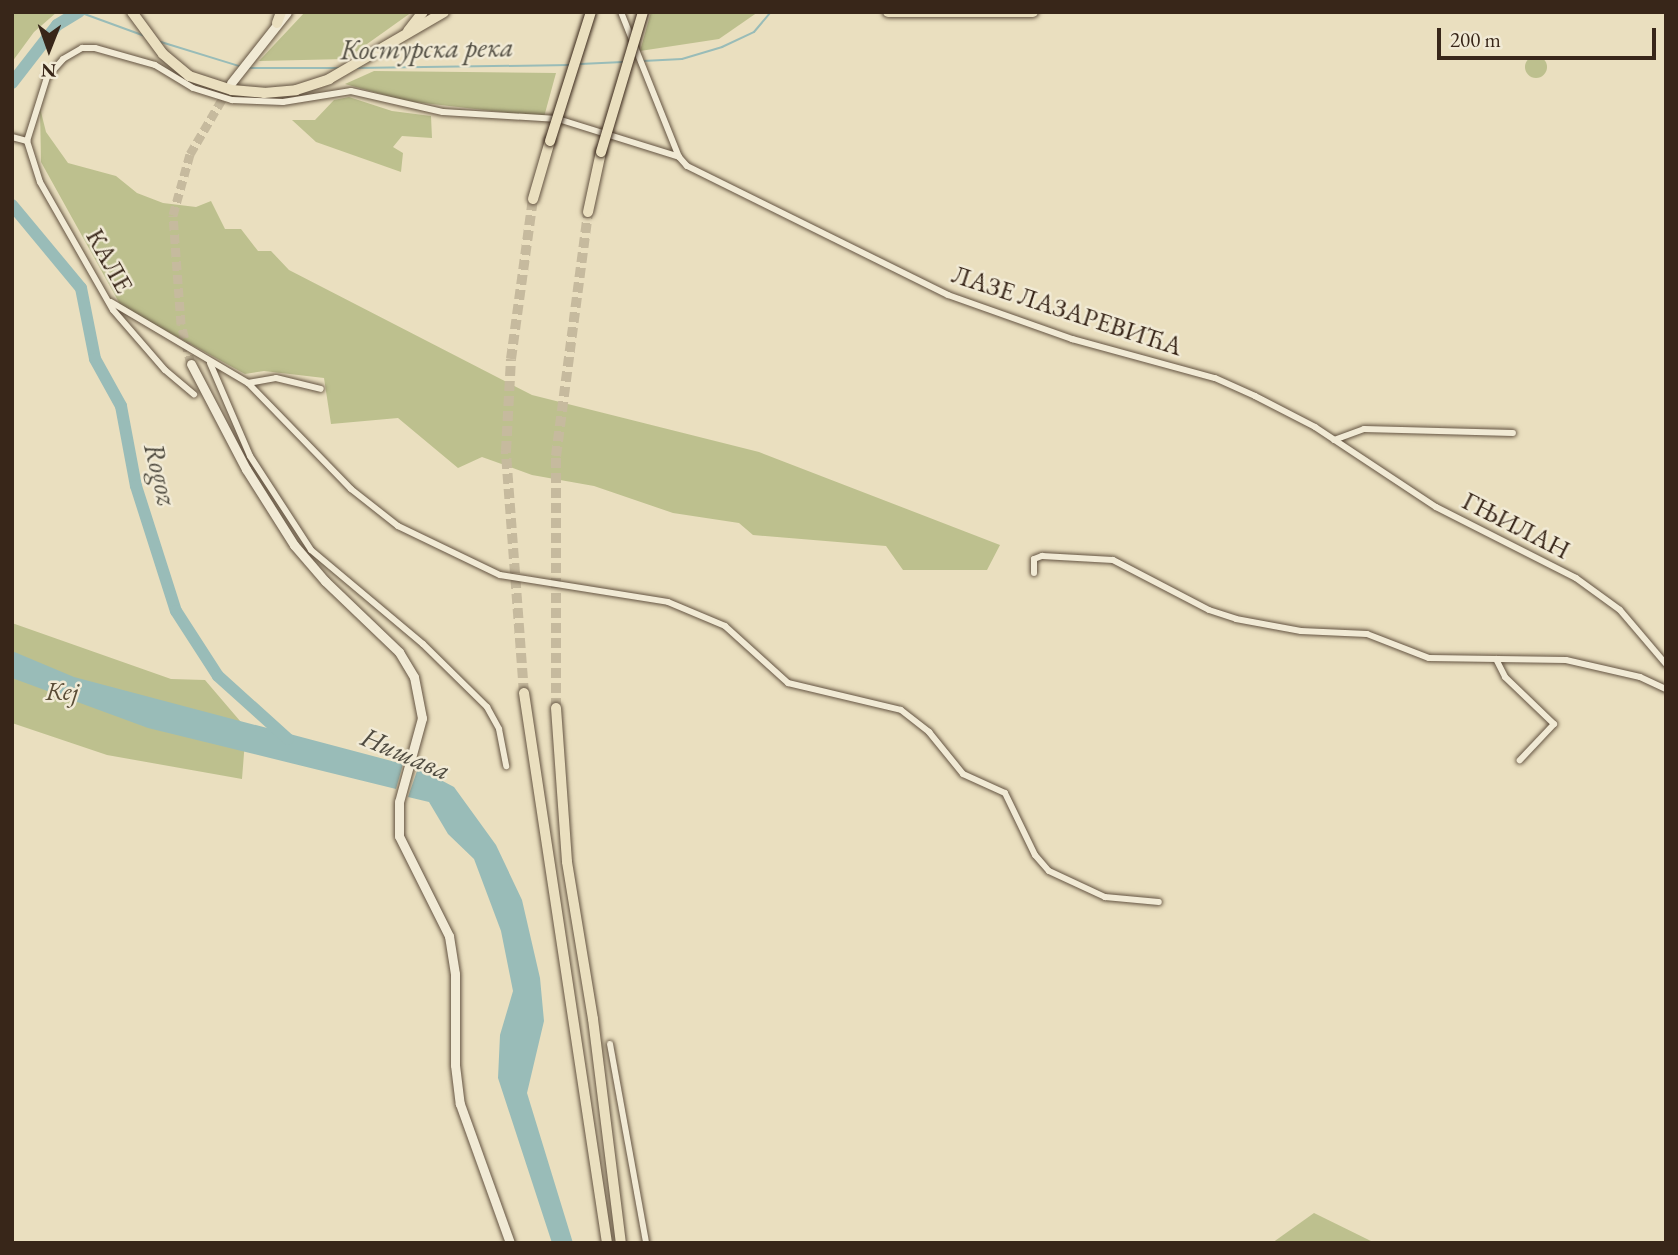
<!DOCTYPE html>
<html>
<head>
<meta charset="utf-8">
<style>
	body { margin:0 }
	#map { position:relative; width:1678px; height:1255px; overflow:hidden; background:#eadfbf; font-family:"EB Garamond",serif }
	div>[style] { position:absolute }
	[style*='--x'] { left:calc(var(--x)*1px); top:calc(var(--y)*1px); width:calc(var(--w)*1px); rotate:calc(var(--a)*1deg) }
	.green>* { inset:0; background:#bdc08e }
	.round { border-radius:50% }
	.water>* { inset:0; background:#99bcb8 }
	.stream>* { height:2px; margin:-1px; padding:0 1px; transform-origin:1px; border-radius:1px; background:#99bcb8 }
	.river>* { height:12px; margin:-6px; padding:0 6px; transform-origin:6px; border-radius:6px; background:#99bcb8 }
	.secondary-tunnel>* { height:9px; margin-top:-4.5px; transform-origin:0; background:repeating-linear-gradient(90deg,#c6ba9e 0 9px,transparent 0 13.5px) }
	.highway-tunnel>* { height:10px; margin-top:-5px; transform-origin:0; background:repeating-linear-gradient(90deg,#c6ba9e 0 10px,transparent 0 15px) }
	.roads { filter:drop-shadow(0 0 2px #645442) drop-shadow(0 0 2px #645442) }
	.street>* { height:6px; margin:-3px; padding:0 3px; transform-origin:3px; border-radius:3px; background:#f1ead5 }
	.secondary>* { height:9px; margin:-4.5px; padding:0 4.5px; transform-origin:4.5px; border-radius:4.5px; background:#f1ead5 }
	.primary>* { height:10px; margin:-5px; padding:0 5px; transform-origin:5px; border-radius:5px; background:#eadfbf }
	.highway>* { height:10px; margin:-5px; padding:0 5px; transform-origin:5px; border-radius:5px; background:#eadfbf }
	.bridges { filter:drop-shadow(0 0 2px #382619) drop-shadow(0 0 2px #382619) }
	.highway-bridge>* { height:10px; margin:-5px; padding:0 5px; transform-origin:5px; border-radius:5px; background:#eadfbf }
	span { translate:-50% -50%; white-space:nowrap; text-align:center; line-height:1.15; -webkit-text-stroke:5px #f1ead5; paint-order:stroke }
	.street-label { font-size:26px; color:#382619 }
	.park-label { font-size:26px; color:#594c36; font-style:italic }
	.water-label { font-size:28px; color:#504c41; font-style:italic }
	.frame { position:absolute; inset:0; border:14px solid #382619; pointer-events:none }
	.north { position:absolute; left:14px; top:14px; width:70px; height:70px; -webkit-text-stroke:5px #f1ead5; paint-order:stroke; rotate:181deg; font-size:19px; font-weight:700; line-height:28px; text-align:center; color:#382619 }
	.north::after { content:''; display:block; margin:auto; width:24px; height:32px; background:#382619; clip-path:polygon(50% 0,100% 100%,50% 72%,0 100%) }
	.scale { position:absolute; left:1437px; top:28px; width:219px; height:32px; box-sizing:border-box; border:4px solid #382619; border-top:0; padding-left:9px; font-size:21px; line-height:24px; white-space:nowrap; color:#382619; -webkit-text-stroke:5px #f1ead5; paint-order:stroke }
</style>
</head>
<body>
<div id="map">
	<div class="green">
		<i style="clip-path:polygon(12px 12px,57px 12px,34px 32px,12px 62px)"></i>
		<i style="clip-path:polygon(305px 12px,412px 12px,346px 59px,259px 61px)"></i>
		<i style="clip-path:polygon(651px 12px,758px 12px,719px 39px,640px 51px)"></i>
		<i class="round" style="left:1525px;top:56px;width:22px;height:22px"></i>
		<i style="clip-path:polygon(374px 71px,556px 73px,544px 117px,406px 101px,345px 84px)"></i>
		<i style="clip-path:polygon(349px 97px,392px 111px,431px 116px,432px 138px,402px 136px,393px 147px,403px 153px,401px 172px,316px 142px,292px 120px,315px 120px,334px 100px)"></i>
		<i style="clip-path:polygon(40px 108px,46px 132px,68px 163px,116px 176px,137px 193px,163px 203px,196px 207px,211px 201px,225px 229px,241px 229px,258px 251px,271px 251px,289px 270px,532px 395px,759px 452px,1000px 545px,987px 570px,903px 570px,886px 546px,753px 535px,739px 523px,673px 513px,594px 486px,532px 475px,482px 457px,458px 468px,398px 418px,331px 424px,324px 378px,264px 371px,245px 374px,121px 306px,41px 162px)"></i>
		<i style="clip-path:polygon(12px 623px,171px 679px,205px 680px,246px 728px,242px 779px,107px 755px,12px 723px)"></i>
		<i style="clip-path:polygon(1314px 1213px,1375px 1243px,1272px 1243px)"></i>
	</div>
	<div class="water">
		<i style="clip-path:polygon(12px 651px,74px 677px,403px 764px,396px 789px,148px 728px,12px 678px)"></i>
		<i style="clip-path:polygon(418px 768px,454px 787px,496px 845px,522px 900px,540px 978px,544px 1021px,527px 1093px,573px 1243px,552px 1243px,498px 1078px,500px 1035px,513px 991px,501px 931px,474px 859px,448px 834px,429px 802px,408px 797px)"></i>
	</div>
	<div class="stream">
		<i style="--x:79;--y:12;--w:70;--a:20"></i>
		<i style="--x:161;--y:42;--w:82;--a:17.1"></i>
		<i style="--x:643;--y:61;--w:39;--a:-3"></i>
		<i style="--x:682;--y:59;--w:42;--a:-16.7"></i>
		<i style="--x:722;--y:47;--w:35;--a:-25"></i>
		<i style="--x:754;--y:32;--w:26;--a:-50"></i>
		<i style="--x:580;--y:64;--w:43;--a:-2.7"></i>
		<i style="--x:248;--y:68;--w:92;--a:0"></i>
		<i style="--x:356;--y:68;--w:215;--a:-0.8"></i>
	</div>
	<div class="river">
		<i style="--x:12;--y:83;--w:73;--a:-52.2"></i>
		<i style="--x:57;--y:25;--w:26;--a:-31"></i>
		<i style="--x:12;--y:205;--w:108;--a:50.3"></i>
		<i style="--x:81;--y:288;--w:72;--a:78.8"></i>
		<i style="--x:95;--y:359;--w:54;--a:61"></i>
		<i style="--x:121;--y:406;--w:81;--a:79.4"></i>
		<i style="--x:136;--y:486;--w:131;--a:72.3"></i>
		<i style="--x:176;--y:611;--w:77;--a:57.1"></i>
		<i style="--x:218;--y:676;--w:94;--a:42"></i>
	</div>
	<div class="secondary-tunnel">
		<i style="--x:191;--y:364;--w:41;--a:-104"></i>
		<i style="--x:181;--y:324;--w:109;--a:-94.2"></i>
		<i style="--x:173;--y:215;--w:63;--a:-74.4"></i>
		<i style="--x:190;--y:154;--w:73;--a:-59.6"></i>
	</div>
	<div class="highway-tunnel">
		<i style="--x:524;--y:693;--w:243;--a:-94.3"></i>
		<i style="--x:506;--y:451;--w:92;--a:-86.9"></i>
		<i style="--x:511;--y:359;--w:162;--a:-82.2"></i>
		<i style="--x:556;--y:708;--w:252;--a:-90"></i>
		<i style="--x:556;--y:456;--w:246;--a:-82.5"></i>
	</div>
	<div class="roads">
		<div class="street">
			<i style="--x:621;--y:12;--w:156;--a:68.2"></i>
			<i style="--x:679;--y:157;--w:12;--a:48"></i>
			<i style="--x:687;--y:166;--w:291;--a:26.3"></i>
			<i style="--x:948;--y:295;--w:132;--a:19.5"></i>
			<i style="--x:1072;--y:339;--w:148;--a:15.3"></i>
			<i style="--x:1215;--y:378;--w:44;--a:24.2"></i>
			<i style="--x:1255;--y:396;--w:68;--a:27.3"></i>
			<i style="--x:1315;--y:427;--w:145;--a:33.5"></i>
			<i style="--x:1436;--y:507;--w:157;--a:26.9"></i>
			<i style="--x:1576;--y:578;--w:54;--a:36"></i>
			<i style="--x:1620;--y:610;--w:71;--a:49.6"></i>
			<i style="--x:12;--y:137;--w:16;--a:15"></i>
			<i style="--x:27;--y:141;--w:67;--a:-72.6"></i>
			<i style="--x:47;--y:77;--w:24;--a:-48"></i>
			<i style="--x:63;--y:59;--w:22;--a:-30"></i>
			<i style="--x:82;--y:48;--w:13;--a:0"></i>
			<i style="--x:95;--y:48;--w:62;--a:15.8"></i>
			<i style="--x:155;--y:65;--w:44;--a:31.2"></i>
			<i style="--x:193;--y:88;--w:41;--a:17.1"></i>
			<i style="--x:232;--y:100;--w:51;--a:2.2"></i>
			<i style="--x:283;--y:102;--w:69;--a:-9.2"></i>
			<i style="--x:351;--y:91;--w:94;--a:12.9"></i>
			<i style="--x:443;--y:112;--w:115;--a:3.5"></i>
			<i style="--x:558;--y:119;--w:127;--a:17.4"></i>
			<i style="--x:27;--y:141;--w:43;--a:72.4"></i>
			<i style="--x:40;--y:182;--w:147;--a:60.3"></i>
			<i style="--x:113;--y:310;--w:79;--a:49.1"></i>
			<i style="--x:165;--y:370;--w:38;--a:40"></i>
			<i style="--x:111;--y:302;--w:159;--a:30.6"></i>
			<i style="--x:248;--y:383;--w:148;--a:45.8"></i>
			<i style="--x:351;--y:489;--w:60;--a:38.2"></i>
			<i style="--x:398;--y:526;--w:113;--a:25.7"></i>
			<i style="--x:500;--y:575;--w:170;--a:9.1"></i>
			<i style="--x:668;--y:602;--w:62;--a:22.8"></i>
			<i style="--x:725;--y:626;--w:85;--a:42.1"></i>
			<i style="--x:788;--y:683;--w:116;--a:13.4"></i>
			<i style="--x:901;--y:710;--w:36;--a:38"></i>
			<i style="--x:929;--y:732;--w:54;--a:51"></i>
			<i style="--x:963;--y:774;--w:46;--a:24.3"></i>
			<i style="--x:1005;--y:793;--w:69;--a:64.2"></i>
			<i style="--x:1035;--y:855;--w:21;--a:49"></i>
			<i style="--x:1049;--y:871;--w:62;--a:24.9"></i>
			<i style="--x:1105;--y:897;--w:54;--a:5.3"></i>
			<i style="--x:210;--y:363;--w:101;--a:66.7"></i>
			<i style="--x:250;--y:456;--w:112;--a:57"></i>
			<i style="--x:311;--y:550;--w:146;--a:40"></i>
			<i style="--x:423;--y:644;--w:90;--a:44.5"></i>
			<i style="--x:487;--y:707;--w:25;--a:61"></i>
			<i style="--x:499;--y:729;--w:38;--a:79"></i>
			<i style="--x:248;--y:383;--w:28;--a:-10"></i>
			<i style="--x:276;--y:378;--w:46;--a:13.7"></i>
			<i style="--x:1334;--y:440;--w:32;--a:-20"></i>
			<i style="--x:1364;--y:429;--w:149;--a:1.5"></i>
			<i style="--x:1034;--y:573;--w:14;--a:-90"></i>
			<i style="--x:1034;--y:559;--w:9;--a:-21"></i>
			<i style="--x:1042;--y:556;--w:71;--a:3.2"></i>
			<i style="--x:1113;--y:560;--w:108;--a:27.5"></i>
			<i style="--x:1209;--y:610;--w:28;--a:18"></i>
			<i style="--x:1236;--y:619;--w:66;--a:10.5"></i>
			<i style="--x:1301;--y:631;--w:66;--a:2.6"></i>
			<i style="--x:1367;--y:634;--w:66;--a:21.2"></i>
			<i style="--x:1429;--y:658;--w:137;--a:0.8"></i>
			<i style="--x:1566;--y:660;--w:76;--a:12.9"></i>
			<i style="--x:1640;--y:677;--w:29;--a:25"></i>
			<i style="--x:1496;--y:659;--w:20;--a:63"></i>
			<i style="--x:1505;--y:677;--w:68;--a:43.8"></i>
			<i style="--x:1554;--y:724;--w:50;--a:133.4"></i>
			<i style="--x:610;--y:1044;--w:202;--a:79.7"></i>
		</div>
		<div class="secondary">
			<i style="--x:231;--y:83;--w:90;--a:-51.7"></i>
			<i style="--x:191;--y:364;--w:119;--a:62.4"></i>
			<i style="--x:246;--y:469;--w:90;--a:57.7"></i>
			<i style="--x:294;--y:545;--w:48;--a:49.3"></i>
			<i style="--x:325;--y:581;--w:103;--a:43.8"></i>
			<i style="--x:399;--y:652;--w:29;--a:59"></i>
			<i style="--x:414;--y:677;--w:42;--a:79"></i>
			<i style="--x:422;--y:718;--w:87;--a:105.3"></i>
			<i style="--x:399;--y:802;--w:34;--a:90"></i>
			<i style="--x:399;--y:836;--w:112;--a:63.4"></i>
			<i style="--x:449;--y:936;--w:38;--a:81"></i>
			<i style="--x:455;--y:974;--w:91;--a:90"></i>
			<i style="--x:455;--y:1065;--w:39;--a:83"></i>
			<i style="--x:460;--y:1104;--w:148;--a:70.2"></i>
		</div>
		<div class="primary">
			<i style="--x:132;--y:12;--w:52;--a:53.6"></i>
			<i style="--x:163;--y:54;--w:34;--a:40"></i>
			<i style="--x:189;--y:76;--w:45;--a:18"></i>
			<i style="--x:232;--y:90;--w:32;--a:5"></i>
			<i style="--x:264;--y:93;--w:32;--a:-5"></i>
			<i style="--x:296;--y:90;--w:35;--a:-18"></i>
			<i style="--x:329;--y:79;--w:133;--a:-30.2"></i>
			<i style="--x:888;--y:12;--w:145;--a:0"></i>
			<i style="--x:277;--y:23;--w:12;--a:-70"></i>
			<i style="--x:408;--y:31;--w:24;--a:-52"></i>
		</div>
		<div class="highway">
			<i style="--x:533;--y:199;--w:60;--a:-73.7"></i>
			<i style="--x:588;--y:212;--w:61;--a:-77.8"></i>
			<i style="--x:524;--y:693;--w:556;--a:81.42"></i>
			<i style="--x:556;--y:708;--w:154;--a:85.9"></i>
			<i style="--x:567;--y:862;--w:159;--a:80.6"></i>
			<i style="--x:593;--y:1019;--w:226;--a:82.9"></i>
		</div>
	</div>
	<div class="bridges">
		<div class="highway-bridge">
			<i style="--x:550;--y:141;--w:135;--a:-72.4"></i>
			<i style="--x:601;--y:152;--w:146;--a:-73.3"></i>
		</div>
	</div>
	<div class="street-label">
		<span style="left:109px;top:261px;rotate:61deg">КАЛЕ</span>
		<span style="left:1067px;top:311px;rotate:18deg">ЛАЗЕ ЛАЗАРЕВИЋА</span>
		<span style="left:1516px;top:526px;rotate:27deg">ГЊИЛАН</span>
	</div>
	<div class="park-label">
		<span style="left:62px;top:692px">Кеј</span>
	</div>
	<div class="water-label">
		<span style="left:427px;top:48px;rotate:-1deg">Костурска река</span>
		<span style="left:161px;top:474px;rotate:76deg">Rogoz</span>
		<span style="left:406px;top:753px;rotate:23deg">Нишава</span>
	</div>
	<div class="frame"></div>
	<div class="north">N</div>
	<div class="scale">200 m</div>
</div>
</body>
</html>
